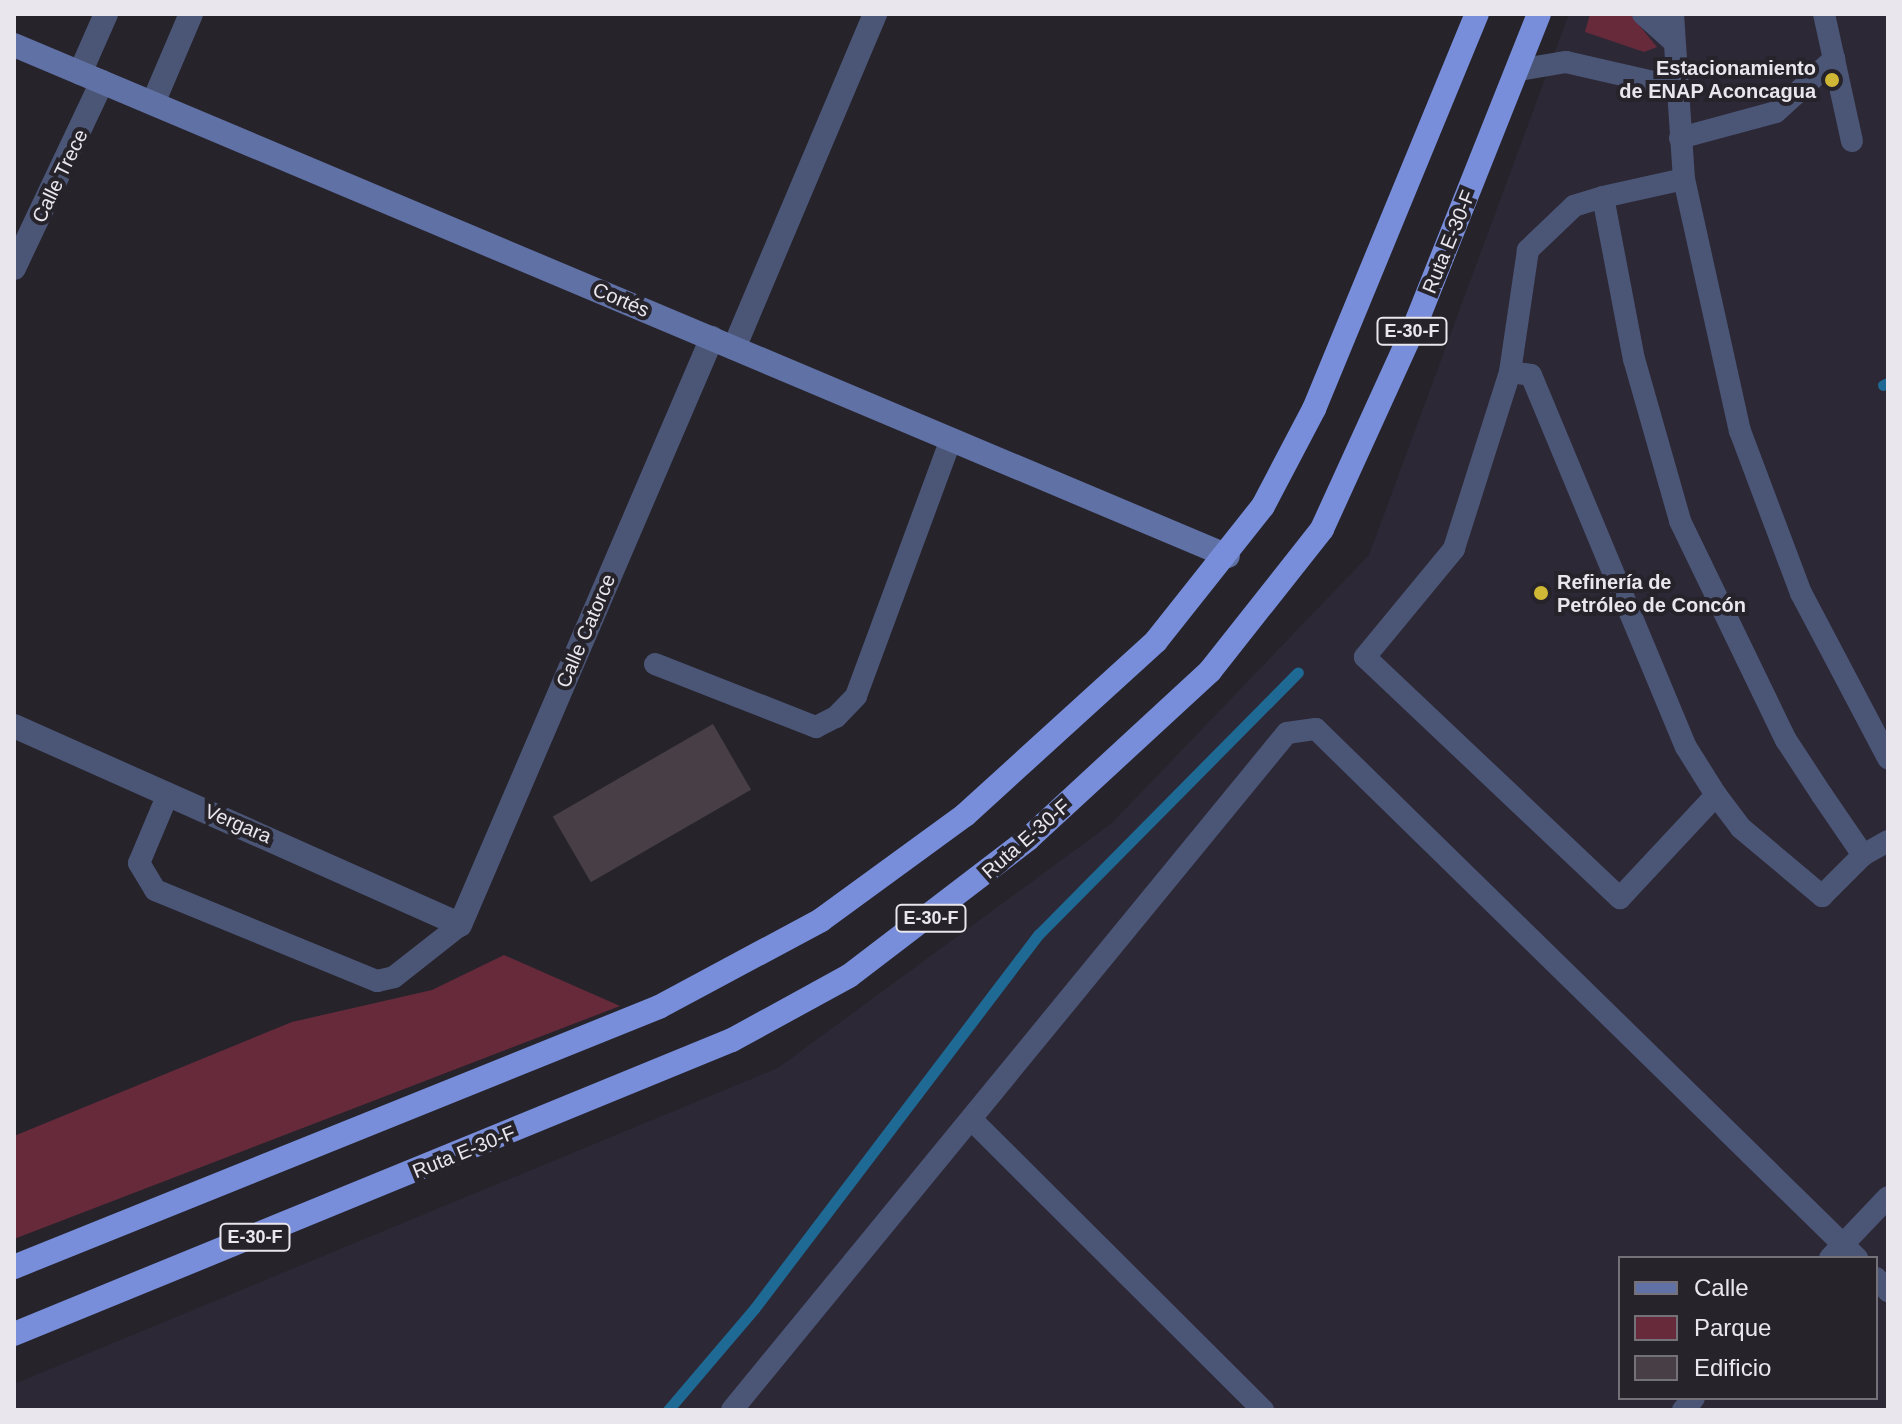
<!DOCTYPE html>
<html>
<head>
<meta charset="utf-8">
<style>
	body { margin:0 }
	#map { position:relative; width:1902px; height:1424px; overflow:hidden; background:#26232b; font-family:Arial,sans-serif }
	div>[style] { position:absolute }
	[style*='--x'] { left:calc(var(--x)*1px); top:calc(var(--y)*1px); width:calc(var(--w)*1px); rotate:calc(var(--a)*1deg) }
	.built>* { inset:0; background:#2d2836 }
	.green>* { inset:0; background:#662a3b }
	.stream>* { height:11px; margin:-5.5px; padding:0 5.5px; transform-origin:5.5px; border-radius:5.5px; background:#1e6a95 }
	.building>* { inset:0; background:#483f46; transform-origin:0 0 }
	.service>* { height:22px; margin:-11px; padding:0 11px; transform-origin:11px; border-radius:11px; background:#4b5677 }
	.minor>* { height:24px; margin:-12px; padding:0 12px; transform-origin:12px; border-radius:12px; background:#4b5677 }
	.secondary>* { height:24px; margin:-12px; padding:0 12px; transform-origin:12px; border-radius:12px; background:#6071a5 }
	.trunk>* { height:24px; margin:-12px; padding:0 12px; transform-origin:12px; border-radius:12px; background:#788eda }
	.dots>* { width:22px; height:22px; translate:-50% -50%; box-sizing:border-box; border:4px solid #26232b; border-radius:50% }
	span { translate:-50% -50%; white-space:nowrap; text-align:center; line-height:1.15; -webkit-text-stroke:8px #26232b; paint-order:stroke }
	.shield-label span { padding:2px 6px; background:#26232b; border:2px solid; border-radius:6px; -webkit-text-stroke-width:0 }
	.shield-label { font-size:18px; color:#e9e7ed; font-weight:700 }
	.poi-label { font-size:20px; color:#e9e7ed; font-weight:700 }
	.right { translate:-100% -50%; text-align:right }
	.left { translate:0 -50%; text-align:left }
	.street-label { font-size:20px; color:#e9e7ed }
	.frame { position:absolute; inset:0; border:16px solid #e9e7ed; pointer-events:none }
	.legend { position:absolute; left:1618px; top:1256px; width:260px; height:144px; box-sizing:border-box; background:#26232b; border:2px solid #747179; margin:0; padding:10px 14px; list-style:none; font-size:24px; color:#e9e7ed }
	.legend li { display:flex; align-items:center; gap:16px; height:40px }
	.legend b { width:40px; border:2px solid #747179 }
</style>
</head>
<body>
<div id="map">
	<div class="built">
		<i style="clip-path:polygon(evenodd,1569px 14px,1888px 14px,1888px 1410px,14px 1410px,14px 1384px,778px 1068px,1112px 823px,1369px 555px,1569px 14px,1620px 1258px,1876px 1258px,1876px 1398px,1620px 1398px,1620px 1258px)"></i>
	</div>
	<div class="green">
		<i style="clip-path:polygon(1590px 14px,1630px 14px,1657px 47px,1644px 52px,1585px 32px)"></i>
		<i style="clip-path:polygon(504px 955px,620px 1006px,14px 1239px,14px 1136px,292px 1022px,432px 990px)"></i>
	</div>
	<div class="stream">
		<i style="--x:1883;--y:385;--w:5;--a:-22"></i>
		<i style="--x:668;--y:1410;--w:133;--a:-49.6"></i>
		<i style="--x:754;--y:1309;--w:471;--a:-52.8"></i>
		<i style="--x:1039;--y:934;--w:368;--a:-45.3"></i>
	</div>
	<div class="building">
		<i style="left:713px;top:724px;width:76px;height:185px;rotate:60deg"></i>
	</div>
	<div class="service">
		<i style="--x:1643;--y:14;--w:40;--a:42"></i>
		<i style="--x:1673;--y:14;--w:165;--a:86.2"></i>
		<i style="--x:1684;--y:179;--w:258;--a:77.5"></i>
		<i style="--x:1740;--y:431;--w:173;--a:69.4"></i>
		<i style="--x:1801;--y:593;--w:187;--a:62.2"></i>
		<i style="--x:1824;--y:14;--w:130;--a:77.6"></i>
		<i style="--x:1518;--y:70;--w:49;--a:-9.5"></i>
		<i style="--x:1566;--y:62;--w:112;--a:12.9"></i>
		<i style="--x:1680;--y:138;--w:99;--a:-15.2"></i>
		<i style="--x:1776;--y:112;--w:79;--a:-42.4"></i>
		<i style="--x:1684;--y:179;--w:83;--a:167.5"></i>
		<i style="--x:1603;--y:197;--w:165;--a:79.2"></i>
		<i style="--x:1634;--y:359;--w:168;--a:74.1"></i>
		<i style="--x:1680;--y:521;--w:243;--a:64.2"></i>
		<i style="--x:1786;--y:740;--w:66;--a:56.8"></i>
		<i style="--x:1822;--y:795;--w:73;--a:55.7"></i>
		<i style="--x:1863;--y:855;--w:29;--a:-29"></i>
		<i style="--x:1603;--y:197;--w:30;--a:163"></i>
		<i style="--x:1574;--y:206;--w:64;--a:136.3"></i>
		<i style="--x:1528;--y:250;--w:123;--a:98.4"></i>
		<i style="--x:1510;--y:372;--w:21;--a:8"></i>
		<i style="--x:1531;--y:375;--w:403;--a:67.4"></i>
		<i style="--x:1686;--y:747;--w:57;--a:58"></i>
		<i style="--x:1716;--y:795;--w:41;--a:52.9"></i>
		<i style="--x:1741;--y:828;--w:106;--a:40"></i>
		<i style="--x:1822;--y:896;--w:58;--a:-45"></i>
		<i style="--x:1510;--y:372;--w:186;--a:107.6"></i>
		<i style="--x:1454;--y:549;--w:140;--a:129.5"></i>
		<i style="--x:1365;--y:657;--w:351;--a:43.4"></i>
		<i style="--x:1620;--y:898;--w:141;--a:-47"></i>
		<i style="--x:655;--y:664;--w:173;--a:21.4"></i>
		<i style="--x:816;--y:727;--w:22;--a:-27"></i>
		<i style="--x:836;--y:717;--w:29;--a:-46"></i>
		<i style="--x:856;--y:696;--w:274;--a:-69.7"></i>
		<i style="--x:168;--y:794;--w:75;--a:112.8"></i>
		<i style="--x:139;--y:863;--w:31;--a:59"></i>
		<i style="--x:155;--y:890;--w:240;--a:22.3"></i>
		<i style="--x:377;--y:981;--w:17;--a:-13"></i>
		<i style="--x:394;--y:977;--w:84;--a:-38.2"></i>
		<i style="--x:974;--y:1122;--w:408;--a:44.9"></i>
		<i style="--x:1830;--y:1258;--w:84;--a:-46.4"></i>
		<i style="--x:1876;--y:1278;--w:18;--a:47"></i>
		<i style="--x:732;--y:1410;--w:875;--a:-50.66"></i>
		<i style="--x:1287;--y:733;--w:29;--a:-8"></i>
		<i style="--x:1316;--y:729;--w:757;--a:44.36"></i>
		<i style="--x:1683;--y:1410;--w:16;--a:-47"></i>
	</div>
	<div class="minor">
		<i style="--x:80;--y:73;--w:64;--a:-66.2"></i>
		<i style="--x:153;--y:103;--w:97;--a:-66.9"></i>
		<i style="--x:14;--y:268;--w:206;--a:-64.7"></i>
		<i style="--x:734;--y:348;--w:363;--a:-67.1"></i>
		<i style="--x:14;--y:726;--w:488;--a:24"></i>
		<i style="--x:460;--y:925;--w:639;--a:-66.77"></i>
	</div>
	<div class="secondary">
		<i style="--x:14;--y:45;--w:1317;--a:22.83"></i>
	</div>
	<div class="trunk">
		<i style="--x:14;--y:1267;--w:695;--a:-21.95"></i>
		<i style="--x:659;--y:1007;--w:184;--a:-28.2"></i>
		<i style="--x:821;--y:920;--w:178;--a:-36.1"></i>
		<i style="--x:965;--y:815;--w:258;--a:-42.3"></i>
		<i style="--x:1156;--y:641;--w:172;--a:-51.6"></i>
		<i style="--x:1263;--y:506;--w:110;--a:-62.3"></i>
		<i style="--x:1314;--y:409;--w:427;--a:-67.6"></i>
		<i style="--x:14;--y:1334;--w:776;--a:-22.27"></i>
		<i style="--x:732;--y:1040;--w:133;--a:-28.7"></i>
		<i style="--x:849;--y:976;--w:225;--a:-37.4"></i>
		<i style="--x:1028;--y:839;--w:248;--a:-42.7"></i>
		<i style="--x:1210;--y:671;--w:181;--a:-51.7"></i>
		<i style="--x:1322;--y:529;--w:232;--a:-65.5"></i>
		<i style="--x:1418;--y:318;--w:327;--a:-68.3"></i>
	</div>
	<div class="dots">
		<i style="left:1832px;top:80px;background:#d0b837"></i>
		<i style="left:1541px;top:593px;background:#d0b837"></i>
	</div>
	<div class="shield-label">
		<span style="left:1412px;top:331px">E-30-F</span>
		<span style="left:931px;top:918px">E-30-F</span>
		<span style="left:255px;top:1237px">E-30-F</span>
	</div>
	<div class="poi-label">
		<span class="right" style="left:1816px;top:80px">Estacionamiento<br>de ENAP Aconcagua</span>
		<span class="left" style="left:1557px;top:594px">Refinería de<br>Petróleo de Concón</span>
	</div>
	<div class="street-label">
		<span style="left:60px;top:176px;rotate:-64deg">Calle Trece</span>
		<span style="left:1449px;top:242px;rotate:-68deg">Ruta E-30-F</span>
		<span style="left:621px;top:300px;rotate:23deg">Cortés</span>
		<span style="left:586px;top:631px;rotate:-67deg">Calle Catorce</span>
		<span style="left:238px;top:824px;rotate:23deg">Vergara</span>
		<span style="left:1026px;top:839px;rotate:-41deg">Ruta E-30-F</span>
		<span style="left:464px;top:1152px;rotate:-22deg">Ruta E-30-F</span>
	</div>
	<div class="frame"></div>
	<ul class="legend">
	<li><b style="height:10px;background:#6071a5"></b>Calle</li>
	<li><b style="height:22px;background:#662a3b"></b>Parque</li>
	<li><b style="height:22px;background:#483f46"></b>Edificio</li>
	</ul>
</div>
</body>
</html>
